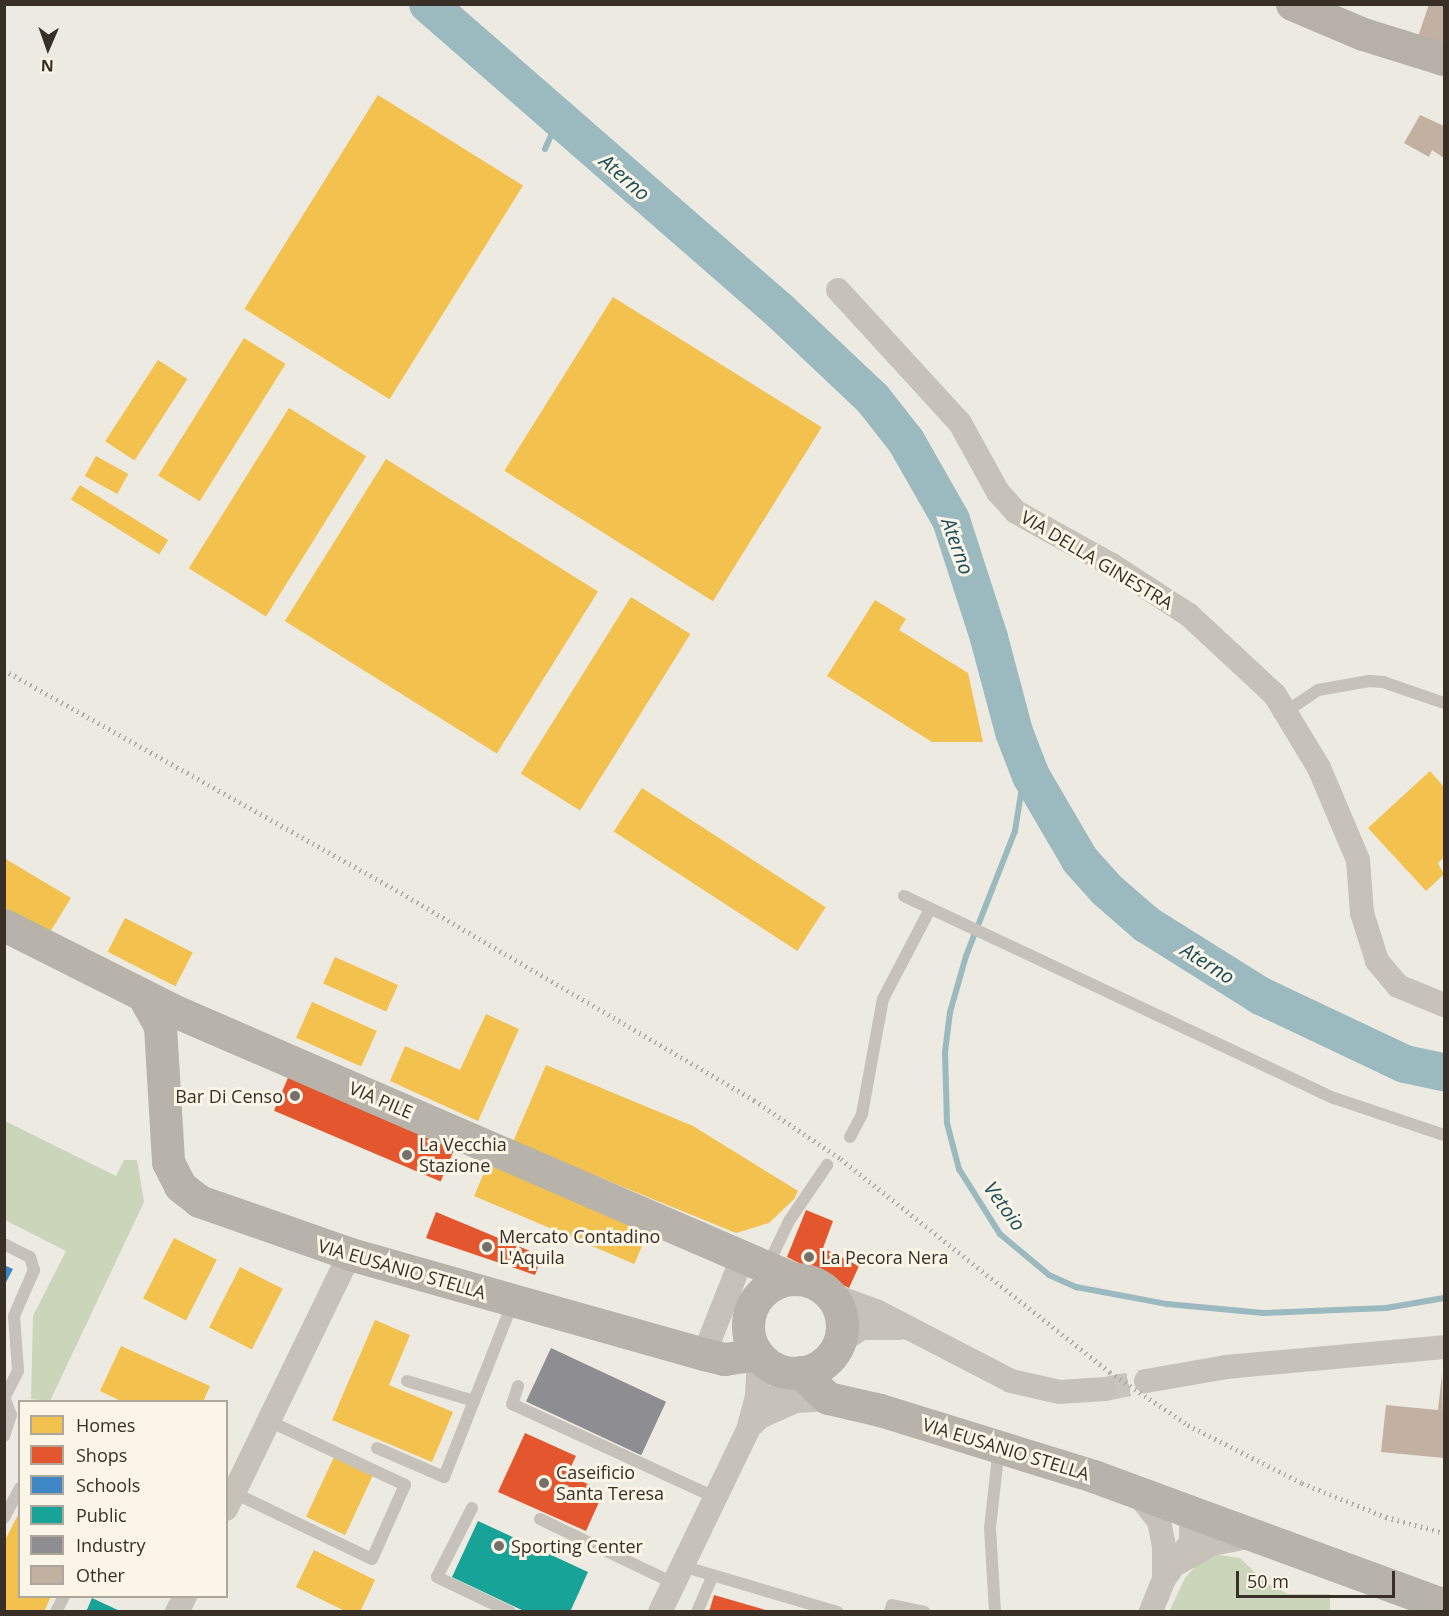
<!DOCTYPE html>
<html>
<head>
<meta charset="utf-8">
<style>
	body { margin:0 }
	#map { position:relative; width:1449px; height:1616px; overflow:hidden; background:#edeae1; font-family:"Open Sans",sans-serif }
	div>[style] { position:absolute }
	[style*='--x'] { left:calc(var(--x)*1px); top:calc(var(--y)*1px); width:calc(var(--w)*1px); rotate:calc(var(--a)*1deg) }
	.green>* { inset:0; background:#cad5ba }
	.homes>* { inset:0; background:#f2c14e; transform-origin:0 0 }
	.shops>* { inset:0; background:#e4572e; transform-origin:0 0 }
	.schools>* { inset:0; background:#3f88c5 }
	.public>* { inset:0; background:#17a398 }
	.industry>* { inset:0; background:#8d8d92; transform-origin:0 0 }
	.stream>* { height:6px; margin:-3px; padding:0 3px; transform-origin:3px; border-radius:3px; background:#9bbac0 }
	.river>* { height:38px; margin:-19px; padding:0 19px; transform-origin:19px; border-radius:19px; background:#9bbac0 }
	.building>* { inset:0; background:#c2b1a1 }
	.street-tunnel>* { height:24px; margin-top:-12px; transform-origin:0; background:repeating-linear-gradient(90deg,#c9c5bc 0 24px,transparent 0 36px) }
	.lane>* { height:12px; margin:-6px; padding:0 6px; transform-origin:6px; border-radius:6px; background:#c7c2b9 }
	.street>* { height:24px; margin:-12px; padding:0 12px; transform-origin:12px; border-radius:12px; background:#c7c2b9 }
	.secondary>* { height:33px; margin:-16.5px; padding:0 16.5px; transform-origin:16.5px; border-radius:16.5px; background:#b7b2aa }
	.secondary>.ring { margin:-16.5px; padding:0; box-sizing:content-box; background:none; border:33px solid #b7b2aa; border-radius:50% }
	.primary>* { height:33px; margin:-16.5px; padding:0 16.5px; transform-origin:16.5px; border-radius:16.5px; background:#b6b0a8 }
	.rail>* { height:4.5px; margin-top:-2.25px; transform-origin:0; background:repeating-linear-gradient(90deg,#aeaaa4 0 1.5px,transparent 0 6px) }
	.dots>* { width:16px; height:16px; translate:-50% -50%; box-sizing:border-box; border:3px solid #fbf5e7; border-radius:50% }
	span { translate:-50% -50%; white-space:nowrap; text-align:center; line-height:1.15; -webkit-text-stroke:6px #fbf5e7; paint-order:stroke }
	.street-label { font-size:18px; color:#382f27 }
	.poi-label { font-size:18px; color:#382f27 }
	.right { translate:-100% -50%; text-align:right }
	.left { translate:0 -50%; text-align:left }
	.water-label { font-size:20px; color:#1a4c5c; font-style:italic }
	.frame { position:absolute; inset:0; border:6px solid #382f27; pointer-events:none }
	.legend { position:absolute; left:18px; top:1400px; width:210px; height:198px; box-sizing:border-box; background:#fbf5e7; border:2px solid #ada69a; margin:0; padding:8px 10px; list-style:none; font-size:18px; color:#382f27 }
	.legend li { display:flex; align-items:center; gap:12px; height:30px }
	.legend b { width:30px; border:2px solid #ada69a }
	.north { position:absolute; left:18px; top:18px; width:60px; height:60px; -webkit-text-stroke:4px #fbf5e7; paint-order:stroke; rotate:182deg; font-size:16px; font-weight:700; line-height:24px; text-align:center; color:#382f27 }
	.north::after { content:''; display:block; margin:auto; width:21px; height:27px; background:#382f27; clip-path:polygon(50% 0,100% 100%,50% 72%,0 100%) }
	.scale { position:absolute; left:1236px; top:1571px; width:159px; height:27px; box-sizing:border-box; border:3px solid #382f27; border-top:0; padding-left:8px; font-size:18px; line-height:21px; white-space:nowrap; color:#382f27; -webkit-text-stroke:4px #fbf5e7; paint-order:stroke }
</style>
</head>
<body>
<div id="map">
	<div class="green">
		<i style="clip-path:polygon(5px 1121px,116px 1176px,124px 1160px,137px 1160px,144px 1202px,50px 1401px,31px 1399px,33px 1316px,66px 1251px,5px 1220px)"></i>
		<i style="clip-path:polygon(1218px 1555px,1240px 1558px,1266px 1583px,1288px 1594px,1330px 1594px,1330px 1611px,1169px 1612px,1185px 1578px,1196px 1566px)"></i>
	</div>
	<div class="homes">
		<i style="left:378px;top:95px;width:171px;height:252px;rotate:32deg"></i>
		<i style="left:613px;top:297px;width:246px;height:205px;rotate:32deg"></i>
		<i style="left:244px;top:338px;width:49px;height:162px;rotate:32deg"></i>
		<i style="left:158px;top:360px;width:35px;height:97px;rotate:33deg"></i>
		<i style="left:289px;top:408px;width:91px;height:189px;rotate:32deg"></i>
		<i style="left:96px;top:456px;width:37px;height:23px;rotate:29deg"></i>
		<i style="left:386px;top:459px;width:250px;height:191px;rotate:32deg"></i>
		<i style="left:80px;top:485px;width:104px;height:17px;rotate:32deg"></i>
		<i style="left:631px;top:597px;width:70px;height:208px;rotate:32deg"></i>
		<i style="clip-path:polygon(875px 600px,906px 619px,899px 630px,968px 673px,983px 742px,932px 742px,827px 676px)"></i>
		<i style="clip-path:polygon(1430px 771px,1444px 787px,1444px 857px,1438px 863px,1444px 874px,1426px 891px,1368px 828px)"></i>
		<i style="left:642px;top:788px;width:219px;height:52px;rotate:33deg"></i>
		<i style="clip-path:polygon(4px 858px,71px 898px,47px 937px,4px 912px)"></i>
		<i style="left:125px;top:918px;width:76px;height:38px;rotate:27deg"></i>
		<i style="left:335px;top:957px;width:69px;height:29px;rotate:24deg"></i>
		<i style="left:312px;top:1002px;width:71px;height:39px;rotate:24deg"></i>
		<i style="clip-path:polygon(486px 1014px,519px 1029px,478px 1121px,390px 1081px,405px 1046px,460px 1070px)"></i>
		<i style="clip-path:polygon(546px 1065px,693px 1126px,798px 1191px,794px 1199px,769px 1223px,736px 1233px,513px 1142px)"></i>
		<i style="left:489px;top:1161px;width:174px;height:38px;rotate:23deg"></i>
		<i style="left:174px;top:1238px;width:48px;height:68px;rotate:27deg"></i>
		<i style="left:240px;top:1267px;width:48px;height:68px;rotate:27deg"></i>
		<i style="clip-path:polygon(375px 1320px,410px 1335px,389px 1385px,453px 1412px,432px 1462px,332px 1420px)"></i>
		<i style="clip-path:polygon(121px 1346px,210px 1386px,203px 1402px,123px 1402px,100px 1391px)"></i>
		<i style="left:334px;top:1457px;width:43px;height:66px;rotate:25deg"></i>
		<i style="clip-path:polygon(20px 1511px,20px 1596px,51px 1596px,44px 1612px,4px 1612px,4px 1542px)"></i>
		<i style="clip-path:polygon(314px 1550px,375px 1580px,360px 1612px,347px 1612px,296px 1587px)"></i>
	</div>
	<div class="shops">
		<i style="left:290px;top:1073px;width:181px;height:41px;rotate:23deg"></i>
		<i style="clip-path:polygon(806px 1210px,833px 1221px,823px 1248px,859px 1266px,849px 1288px,787px 1257px)"></i>
		<i style="clip-path:polygon(436px 1212px,542px 1256px,535px 1275px,426px 1238px)"></i>
		<i style="clip-path:polygon(525px 1433px,576px 1456px,567px 1475px,604px 1491px,586px 1531px,498px 1492px)"></i>
		<i style="clip-path:polygon(714px 1595px,769px 1611px,769px 1612px,709px 1612px)"></i>
	</div>
	<div class="schools">
		<i style="clip-path:polygon(4px 1265px,13px 1269px,4px 1286px)"></i>
	</div>
	<div class="public">
		<i style="clip-path:polygon(478px 1521px,588px 1572px,570px 1612px,526px 1612px,452px 1577px)"></i>
		<i style="clip-path:polygon(92px 1598px,122px 1612px,86px 1612px)"></i>
	</div>
	<div class="industry">
		<i style="left:551px;top:1348px;width:127px;height:59px;rotate:25deg"></i>
	</div>
	<div class="stream">
		<i style="--x:545;--y:149;--w:22;--a:-66"></i>
		<i style="--x:554;--y:129;--w:18;--a:-93"></i>
		<i style="--x:1022;--y:755;--w:26;--a:88"></i>
		<i style="--x:1023;--y:781;--w:51;--a:99.1"></i>
		<i style="--x:1015;--y:831;--w:134;--a:111.4"></i>
		<i style="--x:966;--y:956;--w:58;--a:105.9"></i>
		<i style="--x:950;--y:1012;--w:40;--a:97.1"></i>
		<i style="--x:945;--y:1052;--w:71;--a:88.4"></i>
		<i style="--x:947;--y:1123;--w:48;--a:75.4"></i>
		<i style="--x:959;--y:1169;--w:77;--a:57.8"></i>
		<i style="--x:1000;--y:1234;--w:64;--a:39.9"></i>
		<i style="--x:1049;--y:1275;--w:30;--a:24"></i>
		<i style="--x:1076;--y:1287;--w:93;--a:10.6"></i>
		<i style="--x:1167;--y:1304;--w:97;--a:5.3"></i>
		<i style="--x:1264;--y:1313;--w:122;--a:-2.3"></i>
		<i style="--x:1386;--y:1308;--w:59;--a:-9.8"></i>
	</div>
	<div class="river">
		<i style="--x:428;--y:4;--w:468;--a:41.1"></i>
		<i style="--x:781;--y:312;--w:127;--a:43.4"></i>
		<i style="--x:873;--y:399;--w:53;--a:51.8"></i>
		<i style="--x:906;--y:441;--w:91;--a:60.3"></i>
		<i style="--x:951;--y:520;--w:124;--a:72.1"></i>
		<i style="--x:989;--y:638;--w:97;--a:75.1"></i>
		<i style="--x:1014;--y:732;--w:47;--a:68.9"></i>
		<i style="--x:1031;--y:776;--w:97;--a:59.7"></i>
		<i style="--x:1080;--y:860;--w:40;--a:48"></i>
		<i style="--x:1107;--y:890;--w:52;--a:41.1"></i>
		<i style="--x:1146;--y:924;--w:136;--a:32.1"></i>
		<i style="--x:1261;--y:996;--w:159;--a:25.3"></i>
		<i style="--x:1405;--y:1064;--w:40;--a:12"></i>
	</div>
	<div class="building">
		<i style="clip-path:polygon(1429px 4px,1444px 4px,1444px 43px,1418px 37px)"></i>
		<i style="clip-path:polygon(1420px 115px,1444px 126px,1444px 158px,1432px 150px,1429px 157px,1404px 143px)"></i>
		<i style="clip-path:polygon(1442px 1374px,1444px 1458px,1381px 1452px,1386px 1405px,1438px 1410px)"></i>
	</div>
	<div class="street-tunnel">
		<i style="--x:1105;--y:1389;--w:42;--a:-11"></i>
	</div>
	<div class="lane">
		<i style="--x:1287;--y:711;--w:37;--a:-34"></i>
		<i style="--x:1318;--y:690;--w:52;--a:-10"></i>
		<i style="--x:1369;--y:681;--w:14;--a:4"></i>
		<i style="--x:1383;--y:682;--w:65;--a:19"></i>
		<i style="--x:904;--y:896;--w:475;--a:25.2"></i>
		<i style="--x:1334;--y:1098;--w:116;--a:18.6"></i>
		<i style="--x:850;--y:1137;--w:26;--a:-62"></i>
		<i style="--x:862;--y:1114;--w:117;--a:-79.7"></i>
		<i style="--x:883;--y:999;--w:102;--a:-62.4"></i>
		<i style="--x:4;--y:1244;--w:29;--a:27"></i>
		<i style="--x:30;--y:1257;--w:14;--a:73"></i>
		<i style="--x:34;--y:1270;--w:50;--a:113.5"></i>
		<i style="--x:14;--y:1316;--w:55;--a:85.8"></i>
		<i style="--x:18;--y:1371;--w:29;--a:117"></i>
		<i style="--x:767;--y:1267;--w:51;--a:-64.4"></i>
		<i style="--x:789;--y:1221;--w:68;--a:-55.8"></i>
		<i style="--x:407;--y:1381;--w:70;--a:16.6"></i>
		<i style="--x:518;--y:1386;--w:19;--a:108"></i>
		<i style="--x:512;--y:1404;--w:222;--a:24.7"></i>
		<i style="--x:4;--y:1397;--w:19;--a:69"></i>
		<i style="--x:11;--y:1415;--w:22;--a:108"></i>
		<i style="--x:377;--y:1448;--w:73;--a:23.4"></i>
		<i style="--x:444;--y:1477;--w:188;--a:-68.5"></i>
		<i style="--x:230;--y:1491;--w:157;--a:25.6"></i>
		<i style="--x:372;--y:1559;--w:81;--a:-66"></i>
		<i style="--x:405;--y:1485;--w:150;--a:-154.8"></i>
		<i style="--x:472;--y:1508;--w:77;--a:116.9"></i>
		<i style="--x:437;--y:1577;--w:81;--a:25.6"></i>
		<i style="--x:4;--y:1518;--w:34;--a:-62"></i>
		<i style="--x:540;--y:1519;--w:148;--a:25.7"></i>
		<i style="--x:682;--y:1566;--w:162;--a:16.5"></i>
		<i style="--x:56;--y:1612;--w:18;--a:-63"></i>
		<i style="--x:697;--y:1612;--w:40;--a:-66.6"></i>
		<i style="--x:890;--y:1612;--w:7;--a:-74"></i>
		<i style="--x:892;--y:1605;--w:33;--a:12"></i>
		<i style="--x:995;--y:1612;--w:84;--a:-93.4"></i>
		<i style="--x:990;--y:1528;--w:81;--a:-83.7"></i>
	</div>
	<div class="street">
		<i style="--x:838;--y:290;--w:180;--a:47.5"></i>
		<i style="--x:960;--y:423;--w:79;--a:61.2"></i>
		<i style="--x:998;--y:492;--w:27;--a:48"></i>
		<i style="--x:1016;--y:512;--w:110;--a:28.9"></i>
		<i style="--x:1112;--y:565;--w:92;--a:33"></i>
		<i style="--x:1189;--y:615;--w:117;--a:42.9"></i>
		<i style="--x:1275;--y:695;--w:85;--a:58.9"></i>
		<i style="--x:1319;--y:768;--w:100;--a:67"></i>
		<i style="--x:1358;--y:860;--w:53;--a:85.7"></i>
		<i style="--x:1362;--y:913;--w:50;--a:72.6"></i>
		<i style="--x:1377;--y:961;--w:33;--a:50"></i>
		<i style="--x:1398;--y:986;--w:50;--a:22.4"></i>
		<i style="--x:829;--y:1294;--w:50;--a:19.9"></i>
		<i style="--x:876;--y:1311;--w:152;--a:27.4"></i>
		<i style="--x:1011;--y:1381;--w:50;--a:12.7"></i>
		<i style="--x:1060;--y:1392;--w:45;--a:-3.8"></i>
		<i style="--x:839;--y:1343;--w:27;--a:-33"></i>
		<i style="--x:862;--y:1328;--w:38;--a:0"></i>
		<i style="--x:704;--y:1354;--w:105;--a:-68.3"></i>
		<i style="--x:1146;--y:1381;--w:81;--a:-9.9"></i>
		<i style="--x:1226;--y:1367;--w:219;--a:-5.2"></i>
		<i style="--x:762;--y:1416;--w:36;--a:-24"></i>
		<i style="--x:795;--y:1401;--w:36;--a:-3"></i>
		<i style="--x:754;--y:1423;--w:67;--a:-49.2"></i>
		<i style="--x:1137;--y:1493;--w:36;--a:52"></i>
		<i style="--x:1159;--y:1521;--w:26;--a:79"></i>
		<i style="--x:1164;--y:1547;--w:32;--a:90"></i>
		<i style="--x:1164;--y:1579;--w:35;--a:112"></i>
		<i style="--x:226;--y:1509;--w:284;--a:-64.1"></i>
		<i style="--x:1180;--y:1562;--w:37;--a:-29"></i>
		<i style="--x:1212;--y:1544;--w:42;--a:-11"></i>
		<i style="--x:1164;--y:1579;--w:46;--a:-53.9"></i>
		<i style="--x:1191;--y:1542;--w:33;--a:-90"></i>
		<i style="--x:1191;--y:1509;--w:10;--a:151"></i>
		<i style="--x:177;--y:1612;--w:18;--a:-63"></i>
		<i style="--x:660;--y:1612;--w:202;--a:-64.2"></i>
		<i style="--x:748;--y:1430;--w:34;--a:-75"></i>
		<i style="--x:757;--y:1397;--w:42;--a:-87.3"></i>
	</div>
	<div class="secondary">
		<i style="--x:4;--y:925;--w:194;--a:26.7"></i>
		<i style="--x:177;--y:1012;--w:672;--a:23.4"></i>
		<i style="--x:144;--y:997;--w:33;--a:61"></i>
		<i style="--x:160;--y:1026;--w:136;--a:86.6"></i>
		<i style="--x:168;--y:1162;--w:27;--a:63"></i>
		<i style="--x:180;--y:1186;--w:24;--a:38"></i>
		<i style="--x:199;--y:1201;--w:160;--a:19.3"></i>
		<i style="--x:350;--y:1254;--w:368;--a:15.8"></i>
		<i style="--x:704;--y:1354;--w:21;--a:14"></i>
		<i style="--x:724;--y:1359;--w:34;--a:-8"></i>
		<i class="ring" style="left:748px;top:1279px;width:61px;height:61px"></i>
		<i style="--x:800;--y:1372;--w:38;--a:43"></i>
		<i style="--x:828;--y:1398;--w:53;--a:13"></i>
		<i style="--x:880;--y:1410;--w:226;--a:17.2"></i>
		<i style="--x:1096;--y:1477;--w:371;--a:20.2"></i>
	</div>
	<div class="primary">
		<i style="--x:1292;--y:4;--w:77;--a:22.9"></i>
		<i style="--x:1363;--y:34;--w:85;--a:17.2"></i>
	</div>
	<div class="rail">
		<i style="--x:4;--y:670;--w:444;--a:29.3"></i>
		<i style="--x:391;--y:887;--w:421;--a:30.4"></i>
		<i style="--x:754;--y:1100;--w:105;--a:34.1"></i>
		<i style="--x:841;--y:1159;--w:343;--a:38.4"></i>
		<i style="--x:1110;--y:1372;--w:94;--a:34.2"></i>
		<i style="--x:1188;--y:1425;--w:128;--a:27"></i>
		<i style="--x:1302;--y:1483;--w:91;--a:22"></i>
		<i style="--x:1386;--y:1517;--w:60;--a:15.4"></i>
	</div>
	<div class="dots">
		<i style="left:295px;top:1096px;background:#777068"></i>
		<i style="left:407px;top:1155px;background:#777068"></i>
		<i style="left:487px;top:1247px;background:#777068"></i>
		<i style="left:809px;top:1257px;background:#777068"></i>
		<i style="left:544px;top:1483px;background:#777068"></i>
		<i style="left:499px;top:1546px;background:#777068"></i>
	</div>
	<div class="street-label">
		<span style="left:1097px;top:560px;rotate:31deg">VIA DELLA GINESTRA</span>
		<span style="left:381px;top:1100px;rotate:23deg">VIA PILE</span>
		<span style="left:402px;top:1269px;rotate:16deg">VIA EUSANIO STELLA</span>
		<span style="left:1006px;top:1449px;rotate:17deg">VIA EUSANIO STELLA</span>
	</div>
	<div class="poi-label">
		<span class="right" style="left:283px;top:1096px">Bar Di Censo</span>
		<span class="left" style="left:419px;top:1155px">La Vecchia<br>Stazione</span>
		<span class="left" style="left:499px;top:1247px">Mercato Contadino<br>L'Aquila</span>
		<span class="left" style="left:821px;top:1257px">La Pecora Nera</span>
		<span class="left" style="left:556px;top:1483px">Caseificio<br>Santa Teresa</span>
		<span class="left" style="left:511px;top:1546px">Sporting Center</span>
	</div>
	<div class="water-label">
		<span style="left:625px;top:177px;rotate:41deg">Aterno</span>
		<span style="left:958px;top:546px;rotate:70deg">Aterno</span>
		<span style="left:1208px;top:963px;rotate:32deg">Aterno</span>
		<span style="left:1005px;top:1206px;rotate:54deg">Vetoio</span>
	</div>
	<div class="frame"></div>
	<ul class="legend">
	<li><b style="height:16px;background:#f2c14e"></b>Homes</li>
	<li><b style="height:16px;background:#e4572e"></b>Shops</li>
	<li><b style="height:16px;background:#3f88c5"></b>Schools</li>
	<li><b style="height:16px;background:#17a398"></b>Public</li>
	<li><b style="height:16px;background:#8d8d92"></b>Industry</li>
	<li><b style="height:16px;background:#c2b1a1"></b>Other</li>
	</ul>
	<div class="north">N</div>
	<div class="scale">50 m</div>
</div>
</body>
</html>
